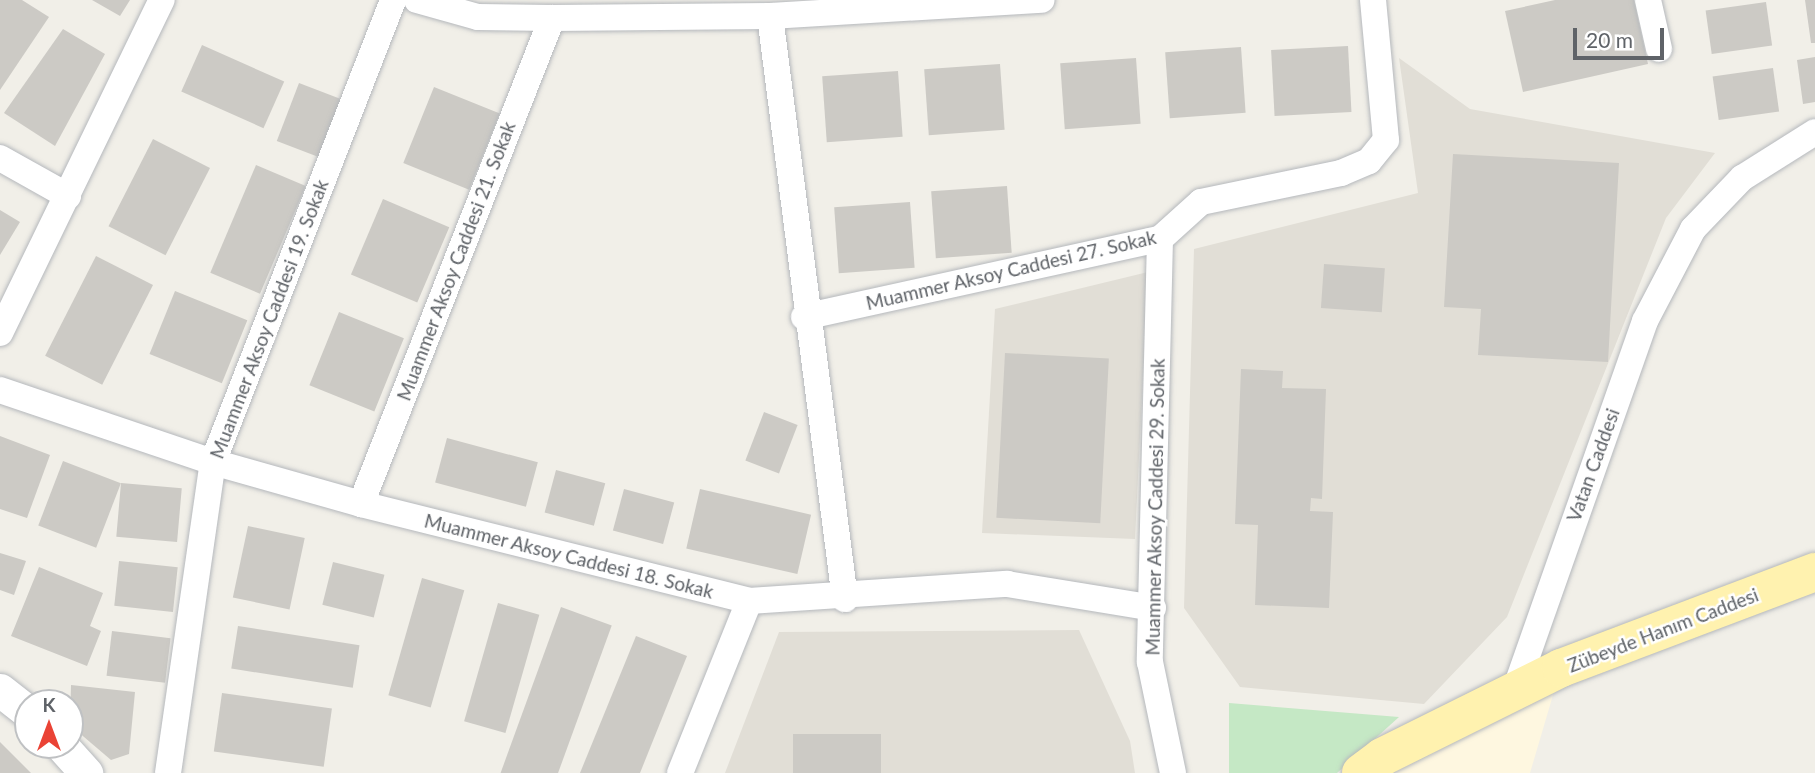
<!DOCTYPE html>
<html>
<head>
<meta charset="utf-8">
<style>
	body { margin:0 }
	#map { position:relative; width:1815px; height:773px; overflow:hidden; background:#f1efe8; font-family:Lato,sans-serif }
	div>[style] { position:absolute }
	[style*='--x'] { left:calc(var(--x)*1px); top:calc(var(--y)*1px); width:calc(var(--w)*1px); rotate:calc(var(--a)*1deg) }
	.commercial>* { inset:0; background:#fef7e0 }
	.education>* { inset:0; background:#e1ded6 }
	.green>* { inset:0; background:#c5e8c5 }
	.building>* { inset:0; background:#cccac5; transform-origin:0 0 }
	.roads { filter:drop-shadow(0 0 2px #b5b8bc) drop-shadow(0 0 2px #b5b8bc) }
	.minor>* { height:26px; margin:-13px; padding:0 13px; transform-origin:13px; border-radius:13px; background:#fff }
	.tertiary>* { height:33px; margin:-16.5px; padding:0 16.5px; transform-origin:16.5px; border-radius:16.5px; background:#fff }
	.primary>* { height:38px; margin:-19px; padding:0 19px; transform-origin:19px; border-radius:19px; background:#fff2af }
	span { translate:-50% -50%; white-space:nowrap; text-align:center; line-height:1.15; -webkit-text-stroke:5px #fff; paint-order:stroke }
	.street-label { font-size:19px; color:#5f6368 }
	.north { position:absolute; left:14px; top:689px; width:70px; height:70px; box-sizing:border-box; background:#fff; border:2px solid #bfc1c3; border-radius:50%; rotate:0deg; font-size:19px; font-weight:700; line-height:28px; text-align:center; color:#5f6368 }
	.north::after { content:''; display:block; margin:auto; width:24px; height:32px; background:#ea4335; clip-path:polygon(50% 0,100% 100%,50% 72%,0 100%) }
	.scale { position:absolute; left:1573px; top:28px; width:91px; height:32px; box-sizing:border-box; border:4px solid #5f6368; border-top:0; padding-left:9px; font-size:21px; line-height:24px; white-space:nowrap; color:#5f6368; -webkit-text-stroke:5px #fff; paint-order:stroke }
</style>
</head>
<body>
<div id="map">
	<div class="commercial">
		<i style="clip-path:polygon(1561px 668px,1530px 773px,1361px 773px)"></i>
	</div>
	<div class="education">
		<i style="clip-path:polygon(1399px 58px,1470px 109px,1715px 153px,1666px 218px,1507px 617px,1424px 704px,1240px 687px,1184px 608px,1194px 249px,1418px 193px)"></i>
		<i style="clip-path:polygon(1148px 272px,1135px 539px,982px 533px,995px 309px)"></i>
		<i style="clip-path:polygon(1079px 630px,1130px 741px,1135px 773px,725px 773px,779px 632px)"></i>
	</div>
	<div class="green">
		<i style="clip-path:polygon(1229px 703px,1399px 717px,1337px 773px,1229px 773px)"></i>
	</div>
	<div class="building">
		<i style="clip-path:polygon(0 0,22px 0,49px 17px,0 90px)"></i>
		<i style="clip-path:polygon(92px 0,130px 0,120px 16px)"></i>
		<i style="clip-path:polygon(1555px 0,1634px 0,1648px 64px,1523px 92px,1505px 11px)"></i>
		<i style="clip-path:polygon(1805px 0,1815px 0,1815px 43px,1811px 43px)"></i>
		<i style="left:1766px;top:2px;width:44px;height:61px;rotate:82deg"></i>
		<i style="clip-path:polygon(63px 29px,105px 54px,55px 146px,4px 113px)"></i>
		<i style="left:202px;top:45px;width:90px;height:51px;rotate:24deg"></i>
		<i style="left:1348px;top:46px;width:66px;height:77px;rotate:87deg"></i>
		<i style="left:1241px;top:47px;width:66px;height:76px;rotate:86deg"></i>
		<i style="clip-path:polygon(1815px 57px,1815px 102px,1803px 104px,1797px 60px)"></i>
		<i style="left:1136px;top:58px;width:66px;height:76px;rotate:86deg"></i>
		<i style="left:1000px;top:64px;width:66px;height:76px;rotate:86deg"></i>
		<i style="left:1773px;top:68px;width:44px;height:61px;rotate:82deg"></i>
		<i style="left:898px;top:71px;width:66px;height:76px;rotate:86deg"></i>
		<i style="left:299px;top:83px;width:51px;height:62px;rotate:21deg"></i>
		<i style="left:434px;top:87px;width:71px;height:82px;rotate:22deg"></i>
		<i style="left:153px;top:139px;width:64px;height:98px;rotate:27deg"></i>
		<i style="clip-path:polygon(1453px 154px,1619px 163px,1608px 362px,1478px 355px,1481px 309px,1444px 307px)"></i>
		<i style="left:256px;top:165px;width:54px;height:117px;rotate:23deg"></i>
		<i style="left:1007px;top:186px;width:67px;height:76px;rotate:86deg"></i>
		<i style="left:383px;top:199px;width:72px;height:82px;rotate:23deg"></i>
		<i style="left:910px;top:202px;width:66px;height:76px;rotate:86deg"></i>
		<i style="clip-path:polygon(0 210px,20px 222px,0 255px)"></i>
		<i style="left:96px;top:256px;width:64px;height:112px;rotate:27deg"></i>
		<i style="left:1324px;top:264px;width:61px;height:44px;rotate:4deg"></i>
		<i style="left:175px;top:291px;width:78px;height:68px;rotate:22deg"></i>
		<i style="left:339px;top:312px;width:70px;height:79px;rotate:22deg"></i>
		<i style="left:1005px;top:353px;width:104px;height:165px;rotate:3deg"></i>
		<i style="clip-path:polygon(1241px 369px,1283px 371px,1282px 388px,1326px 389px,1322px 499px,1311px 498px,1310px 511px,1333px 512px,1329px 608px,1255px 605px,1258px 525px,1235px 524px)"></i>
		<i style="left:764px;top:412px;width:36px;height:52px;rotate:21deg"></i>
		<i style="clip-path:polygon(0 436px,50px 455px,27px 518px,0 509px)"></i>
		<i style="left:447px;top:438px;width:94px;height:46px;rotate:15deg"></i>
		<i style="left:63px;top:461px;width:62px;height:69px;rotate:21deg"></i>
		<i style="left:556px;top:470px;width:51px;height:44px;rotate:15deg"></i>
		<i style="left:121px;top:483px;width:61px;height:54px;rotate:5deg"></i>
		<i style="left:624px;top:489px;width:52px;height:43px;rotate:15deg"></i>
		<i style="left:700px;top:489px;width:114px;height:61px;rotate:13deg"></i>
		<i style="left:248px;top:526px;width:58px;height:73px;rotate:12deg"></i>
		<i style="clip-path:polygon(0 553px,26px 561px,14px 595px,0 590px)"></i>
		<i style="left:119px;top:561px;width:59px;height:45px;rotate:6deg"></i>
		<i style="left:333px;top:562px;width:53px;height:44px;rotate:14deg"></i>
		<i style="clip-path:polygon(39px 567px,103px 593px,90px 626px,101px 631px,87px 666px,11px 636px)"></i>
		<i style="left:422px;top:578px;width:44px;height:122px;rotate:16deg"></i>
		<i style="left:498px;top:603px;width:43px;height:123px;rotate:16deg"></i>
		<i style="left:561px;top:607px;width:54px;height:177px;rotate:20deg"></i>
		<i style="left:238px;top:626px;width:123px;height:43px;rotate:9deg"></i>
		<i style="left:112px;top:631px;width:59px;height:45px;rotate:7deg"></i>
		<i style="clip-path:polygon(636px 636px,687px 656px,640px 773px,580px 773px)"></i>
		<i style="clip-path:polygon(71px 685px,135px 692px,129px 754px,111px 760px,70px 725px)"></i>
		<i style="left:222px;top:693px;width:111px;height:59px;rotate:8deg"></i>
		<i style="left:793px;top:734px;width:88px;height:39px"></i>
		<i style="clip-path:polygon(0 742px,31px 773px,0 773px)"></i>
	</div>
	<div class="roads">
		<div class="minor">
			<i style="--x:417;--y:0;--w:63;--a:15.6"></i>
			<i style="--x:478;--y:17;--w:74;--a:0.8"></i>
			<i style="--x:552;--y:18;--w:218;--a:-0.5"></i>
			<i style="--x:770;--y:16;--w:272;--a:-3.4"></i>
			<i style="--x:1648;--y:0;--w:50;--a:77.3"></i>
			<i style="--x:770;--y:16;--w:588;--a:82.67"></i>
			<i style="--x:0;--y:158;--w:78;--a:29.2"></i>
			<i style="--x:1160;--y:239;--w:423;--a:91.4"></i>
			<i style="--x:1150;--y:662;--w:113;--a:78.3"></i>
			<i style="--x:804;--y:317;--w:364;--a:-12.4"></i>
			<i style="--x:1160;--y:239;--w:55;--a:-42.1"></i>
			<i style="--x:1201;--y:202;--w:143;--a:-11.7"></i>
			<i style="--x:1341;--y:173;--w:30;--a:-23"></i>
			<i style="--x:1369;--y:161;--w:27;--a:-51"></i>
			<i style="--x:1386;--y:140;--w:141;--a:-95.3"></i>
			<i style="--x:0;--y:333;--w:370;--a:-64.1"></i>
			<i style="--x:0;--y:390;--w:225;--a:18.7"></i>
			<i style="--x:213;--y:462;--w:154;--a:15.8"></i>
			<i style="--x:361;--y:504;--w:400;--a:14"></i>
			<i style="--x:749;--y:601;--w:259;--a:-3.8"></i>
			<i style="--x:1007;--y:584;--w:148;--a:9.3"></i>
			<i style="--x:361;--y:504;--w:522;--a:-68.54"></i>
			<i style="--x:1514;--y:693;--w:394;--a:-70.6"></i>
			<i style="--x:1645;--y:321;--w:104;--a:-62.4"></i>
			<i style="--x:1693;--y:229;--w:71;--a:-46.1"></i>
			<i style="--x:1742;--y:178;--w:86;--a:-32.2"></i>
			<i style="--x:168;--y:773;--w:314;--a:-81.8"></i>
			<i style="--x:213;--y:462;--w:496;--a:-68.7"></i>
			<i style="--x:680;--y:773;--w:185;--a:-68.1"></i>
		</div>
		<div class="tertiary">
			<i style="--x:0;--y:690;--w:36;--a:38"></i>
			<i style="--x:61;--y:745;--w:38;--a:48"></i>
		</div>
		<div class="primary">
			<i style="--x:1361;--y:773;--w:26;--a:-37"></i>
			<i style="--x:1382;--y:757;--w:200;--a:-26.4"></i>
			<i style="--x:1561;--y:668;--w:272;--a:-20.7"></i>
		</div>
	</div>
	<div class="street-label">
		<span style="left:456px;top:261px;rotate:-69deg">Muammer Aksoy Caddesi 21. Sokak</span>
		<span style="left:1011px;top:270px;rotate:-13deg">Muammer Aksoy Caddesi 27. Sokak</span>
		<span style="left:269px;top:319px;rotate:-69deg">Muammer Aksoy Caddesi 19. Sokak</span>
		<span style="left:1593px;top:465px;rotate:-70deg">Vatan Caddesi</span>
		<span style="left:1155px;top:507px;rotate:-89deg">Muammer Aksoy Caddesi 29. Sokak</span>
		<span style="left:569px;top:556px;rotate:14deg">Muammer Aksoy Caddesi 18. Sokak</span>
		<span style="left:1663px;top:630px;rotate:-21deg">Zübeyde Hanım Caddesi</span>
	</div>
	<div class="north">K</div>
	<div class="scale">20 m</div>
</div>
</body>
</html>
